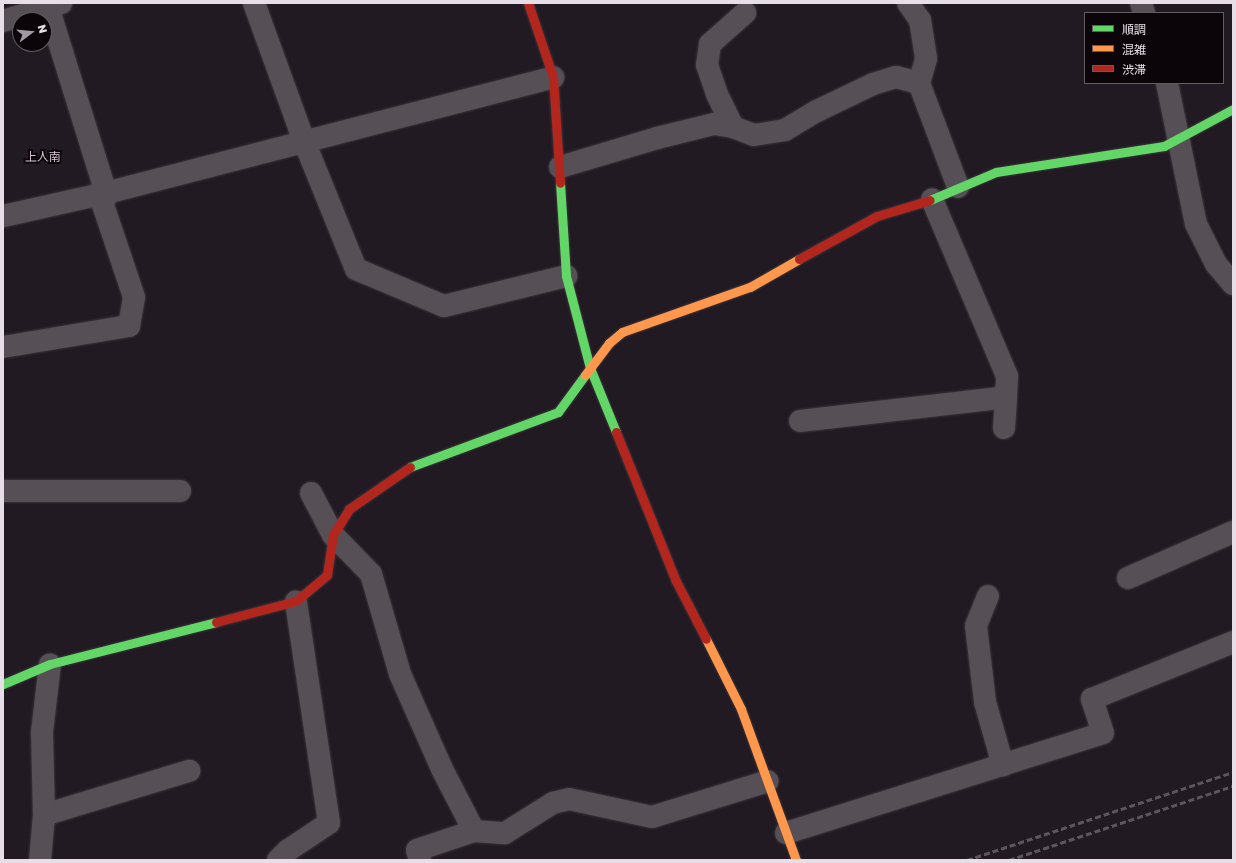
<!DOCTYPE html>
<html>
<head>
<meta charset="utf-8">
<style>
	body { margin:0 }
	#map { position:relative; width:1236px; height:863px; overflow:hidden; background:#221a22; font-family:"Golos Text","Noto Sans JP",sans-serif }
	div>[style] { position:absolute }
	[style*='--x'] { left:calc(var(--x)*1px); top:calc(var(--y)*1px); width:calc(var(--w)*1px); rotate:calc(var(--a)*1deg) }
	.roads { filter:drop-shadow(0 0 1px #3b353b) drop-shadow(0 0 1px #3b353b) }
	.street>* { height:22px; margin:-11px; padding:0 11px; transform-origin:11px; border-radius:11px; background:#565056 }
	.fast>* { height:9px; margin:-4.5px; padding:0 4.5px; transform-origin:4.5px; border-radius:4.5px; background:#63d668 }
	.slow>* { height:9px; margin:-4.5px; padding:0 4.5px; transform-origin:4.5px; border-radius:4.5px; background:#ff974d }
	.jam>* { height:9px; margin:-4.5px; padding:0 4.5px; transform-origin:4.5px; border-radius:4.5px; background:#b3261e }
	.rail>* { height:3px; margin-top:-1.5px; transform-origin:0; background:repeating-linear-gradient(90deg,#5b565b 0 6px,transparent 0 9px) }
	span { translate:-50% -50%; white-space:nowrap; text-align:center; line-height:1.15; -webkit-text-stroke:4px #0b050a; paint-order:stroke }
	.quarter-label { font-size:12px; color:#d5c2d4 }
	.frame { position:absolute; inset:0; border:4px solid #e8dee7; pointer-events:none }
	.legend { position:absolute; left:1084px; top:12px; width:140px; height:72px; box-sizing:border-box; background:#0b050a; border:1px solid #635c62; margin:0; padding:5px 7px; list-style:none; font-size:12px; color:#e8dee7 }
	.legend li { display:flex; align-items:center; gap:8px; height:20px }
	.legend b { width:20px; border:1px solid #635c62 }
	.north { position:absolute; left:12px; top:12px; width:40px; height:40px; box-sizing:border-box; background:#0b050a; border:1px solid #635c62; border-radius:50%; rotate:74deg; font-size:11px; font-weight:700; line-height:16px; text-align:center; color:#e8dee7 }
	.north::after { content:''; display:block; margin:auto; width:14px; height:18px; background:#a399a2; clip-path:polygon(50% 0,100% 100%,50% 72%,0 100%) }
</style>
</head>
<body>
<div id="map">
	<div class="roads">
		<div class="street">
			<i style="--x:254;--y:3;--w:147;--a:70.1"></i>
			<i style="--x:304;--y:141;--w:138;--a:67.9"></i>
			<i style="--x:356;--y:269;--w:95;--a:22.8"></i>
			<i style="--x:444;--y:306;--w:126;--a:-13.8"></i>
			<i style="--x:908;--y:3;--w:21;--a:55"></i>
			<i style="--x:920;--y:20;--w:39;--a:81"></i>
			<i style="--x:926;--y:59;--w:25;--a:106"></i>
			<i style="--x:919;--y:83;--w:111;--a:69.4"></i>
			<i style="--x:1141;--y:3;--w:10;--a:73"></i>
			<i style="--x:3;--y:21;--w:61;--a:-17.2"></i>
			<i style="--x:1167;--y:83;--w:144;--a:78.4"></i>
			<i style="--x:1196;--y:224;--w:45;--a:63.4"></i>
			<i style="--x:1216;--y:264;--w:26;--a:50"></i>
			<i style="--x:733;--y:127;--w:37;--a:-116"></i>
			<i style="--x:717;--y:94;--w:31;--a:-109"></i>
			<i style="--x:707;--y:65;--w:21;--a:-82"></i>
			<i style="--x:710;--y:44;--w:47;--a:-41.5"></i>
			<i style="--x:560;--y:167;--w:101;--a:-16.6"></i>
			<i style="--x:657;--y:138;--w:59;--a:-13.8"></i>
			<i style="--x:714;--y:124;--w:19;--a:9"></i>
			<i style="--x:733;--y:127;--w:22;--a:21"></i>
			<i style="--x:754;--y:135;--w:31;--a:-9"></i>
			<i style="--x:785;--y:130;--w:37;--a:-31"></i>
			<i style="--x:817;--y:111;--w:62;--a:-25.7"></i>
			<i style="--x:873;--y:84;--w:24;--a:-17"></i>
			<i style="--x:896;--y:77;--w:24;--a:15"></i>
			<i style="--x:3;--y:216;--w:106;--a:-12.6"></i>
			<i style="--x:106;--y:193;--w:462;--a:-14.5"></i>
			<i style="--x:3;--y:347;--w:128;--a:-9.5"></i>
			<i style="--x:129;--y:326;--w:29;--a:-80"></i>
			<i style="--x:134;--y:297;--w:97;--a:-108.6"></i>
			<i style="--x:103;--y:205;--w:12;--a:-76"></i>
			<i style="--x:106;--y:193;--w:195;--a:-107.3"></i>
			<i style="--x:800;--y:421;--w:207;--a:-6.6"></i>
			<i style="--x:1006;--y:397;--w:21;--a:-87"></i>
			<i style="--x:1007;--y:376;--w:192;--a:-113"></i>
			<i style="--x:1004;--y:428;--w:31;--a:-86"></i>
			<i style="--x:3;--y:491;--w:177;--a:0"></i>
			<i style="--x:311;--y:493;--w:47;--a:62.4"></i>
			<i style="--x:333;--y:535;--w:54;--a:45.7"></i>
			<i style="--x:371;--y:574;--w:104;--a:73.8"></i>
			<i style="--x:400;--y:674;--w:104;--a:66.1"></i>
			<i style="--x:442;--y:769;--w:70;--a:62.7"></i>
			<i style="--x:474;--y:831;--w:31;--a:4"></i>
			<i style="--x:505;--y:833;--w:57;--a:-32"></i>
			<i style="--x:553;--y:803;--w:16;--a:-14"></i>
			<i style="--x:569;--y:799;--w:85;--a:12.2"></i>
			<i style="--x:652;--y:817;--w:121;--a:-17.2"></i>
			<i style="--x:1128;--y:578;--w:115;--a:-23.7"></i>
			<i style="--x:988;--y:596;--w:32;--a:112"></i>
			<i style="--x:976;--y:626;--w:77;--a:83.2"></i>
			<i style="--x:985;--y:702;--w:66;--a:74.1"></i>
			<i style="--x:44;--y:815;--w:152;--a:-16.9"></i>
			<i style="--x:786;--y:833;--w:332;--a:-17.5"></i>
			<i style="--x:1103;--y:733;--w:36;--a:-108"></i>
			<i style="--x:1092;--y:699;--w:152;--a:-22"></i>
			<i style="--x:40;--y:860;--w:45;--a:-84.9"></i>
			<i style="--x:44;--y:815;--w:83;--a:-91.4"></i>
			<i style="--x:42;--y:732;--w:68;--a:-83.3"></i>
			<i style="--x:278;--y:860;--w:13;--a:-45"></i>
			<i style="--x:287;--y:851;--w:50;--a:-33.7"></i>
			<i style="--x:329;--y:823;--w:224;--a:-98.5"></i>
			<i style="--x:420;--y:860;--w:10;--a:-107"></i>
			<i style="--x:417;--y:850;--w:60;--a:-18.4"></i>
		</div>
		<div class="fast">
			<i style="--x:560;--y:183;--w:93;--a:86.3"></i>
			<i style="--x:566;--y:276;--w:95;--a:75.4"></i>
			<i style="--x:590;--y:368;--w:69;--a:67.9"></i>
			<i style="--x:930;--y:200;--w:72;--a:-23"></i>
			<i style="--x:996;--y:172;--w:170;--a:-8.8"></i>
			<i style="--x:1164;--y:146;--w:78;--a:-28.2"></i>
			<i style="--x:410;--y:467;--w:158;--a:-20.4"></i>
			<i style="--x:558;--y:412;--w:46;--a:-53.9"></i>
			<i style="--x:3;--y:684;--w:51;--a:-23.1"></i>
			<i style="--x:50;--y:664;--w:171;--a:-14.2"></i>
		</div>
		<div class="slow">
			<i style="--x:585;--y:375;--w:40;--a:-53"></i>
			<i style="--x:609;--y:343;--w:17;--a:-40"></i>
			<i style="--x:622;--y:332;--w:136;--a:-19.4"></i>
			<i style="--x:750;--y:287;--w:56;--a:-29.7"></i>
			<i style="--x:706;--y:639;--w:78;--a:63.4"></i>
			<i style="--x:741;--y:709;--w:161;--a:70"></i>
		</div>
		<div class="jam">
			<i style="--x:528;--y:3;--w:78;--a:71.3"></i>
			<i style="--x:553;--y:77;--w:106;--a:86.2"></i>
			<i style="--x:799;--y:259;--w:89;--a:-28.9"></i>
			<i style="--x:877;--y:216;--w:55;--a:-16.8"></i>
			<i style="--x:616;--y:432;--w:161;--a:68.1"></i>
			<i style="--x:676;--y:581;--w:65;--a:62.7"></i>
			<i style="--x:216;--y:622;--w:83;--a:-14.7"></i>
			<i style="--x:296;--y:601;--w:40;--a:-40"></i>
			<i style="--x:327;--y:575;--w:40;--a:-81.5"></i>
			<i style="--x:333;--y:535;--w:31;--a:-58"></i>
			<i style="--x:349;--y:509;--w:74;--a:-34.5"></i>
		</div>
	</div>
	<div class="rail">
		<i style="--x:967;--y:860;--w:280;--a:-18.3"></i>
		<i style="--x:1009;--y:860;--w:236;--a:-18.3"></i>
	</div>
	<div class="quarter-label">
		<span style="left:43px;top:157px">上人南</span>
	</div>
	<div class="frame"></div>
	<ul class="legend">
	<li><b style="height:5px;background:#63d668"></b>順調</li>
	<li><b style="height:5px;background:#ff974d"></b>混雑</li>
	<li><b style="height:5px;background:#b3261e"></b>渋滞</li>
	</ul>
	<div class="north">N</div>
</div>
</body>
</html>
